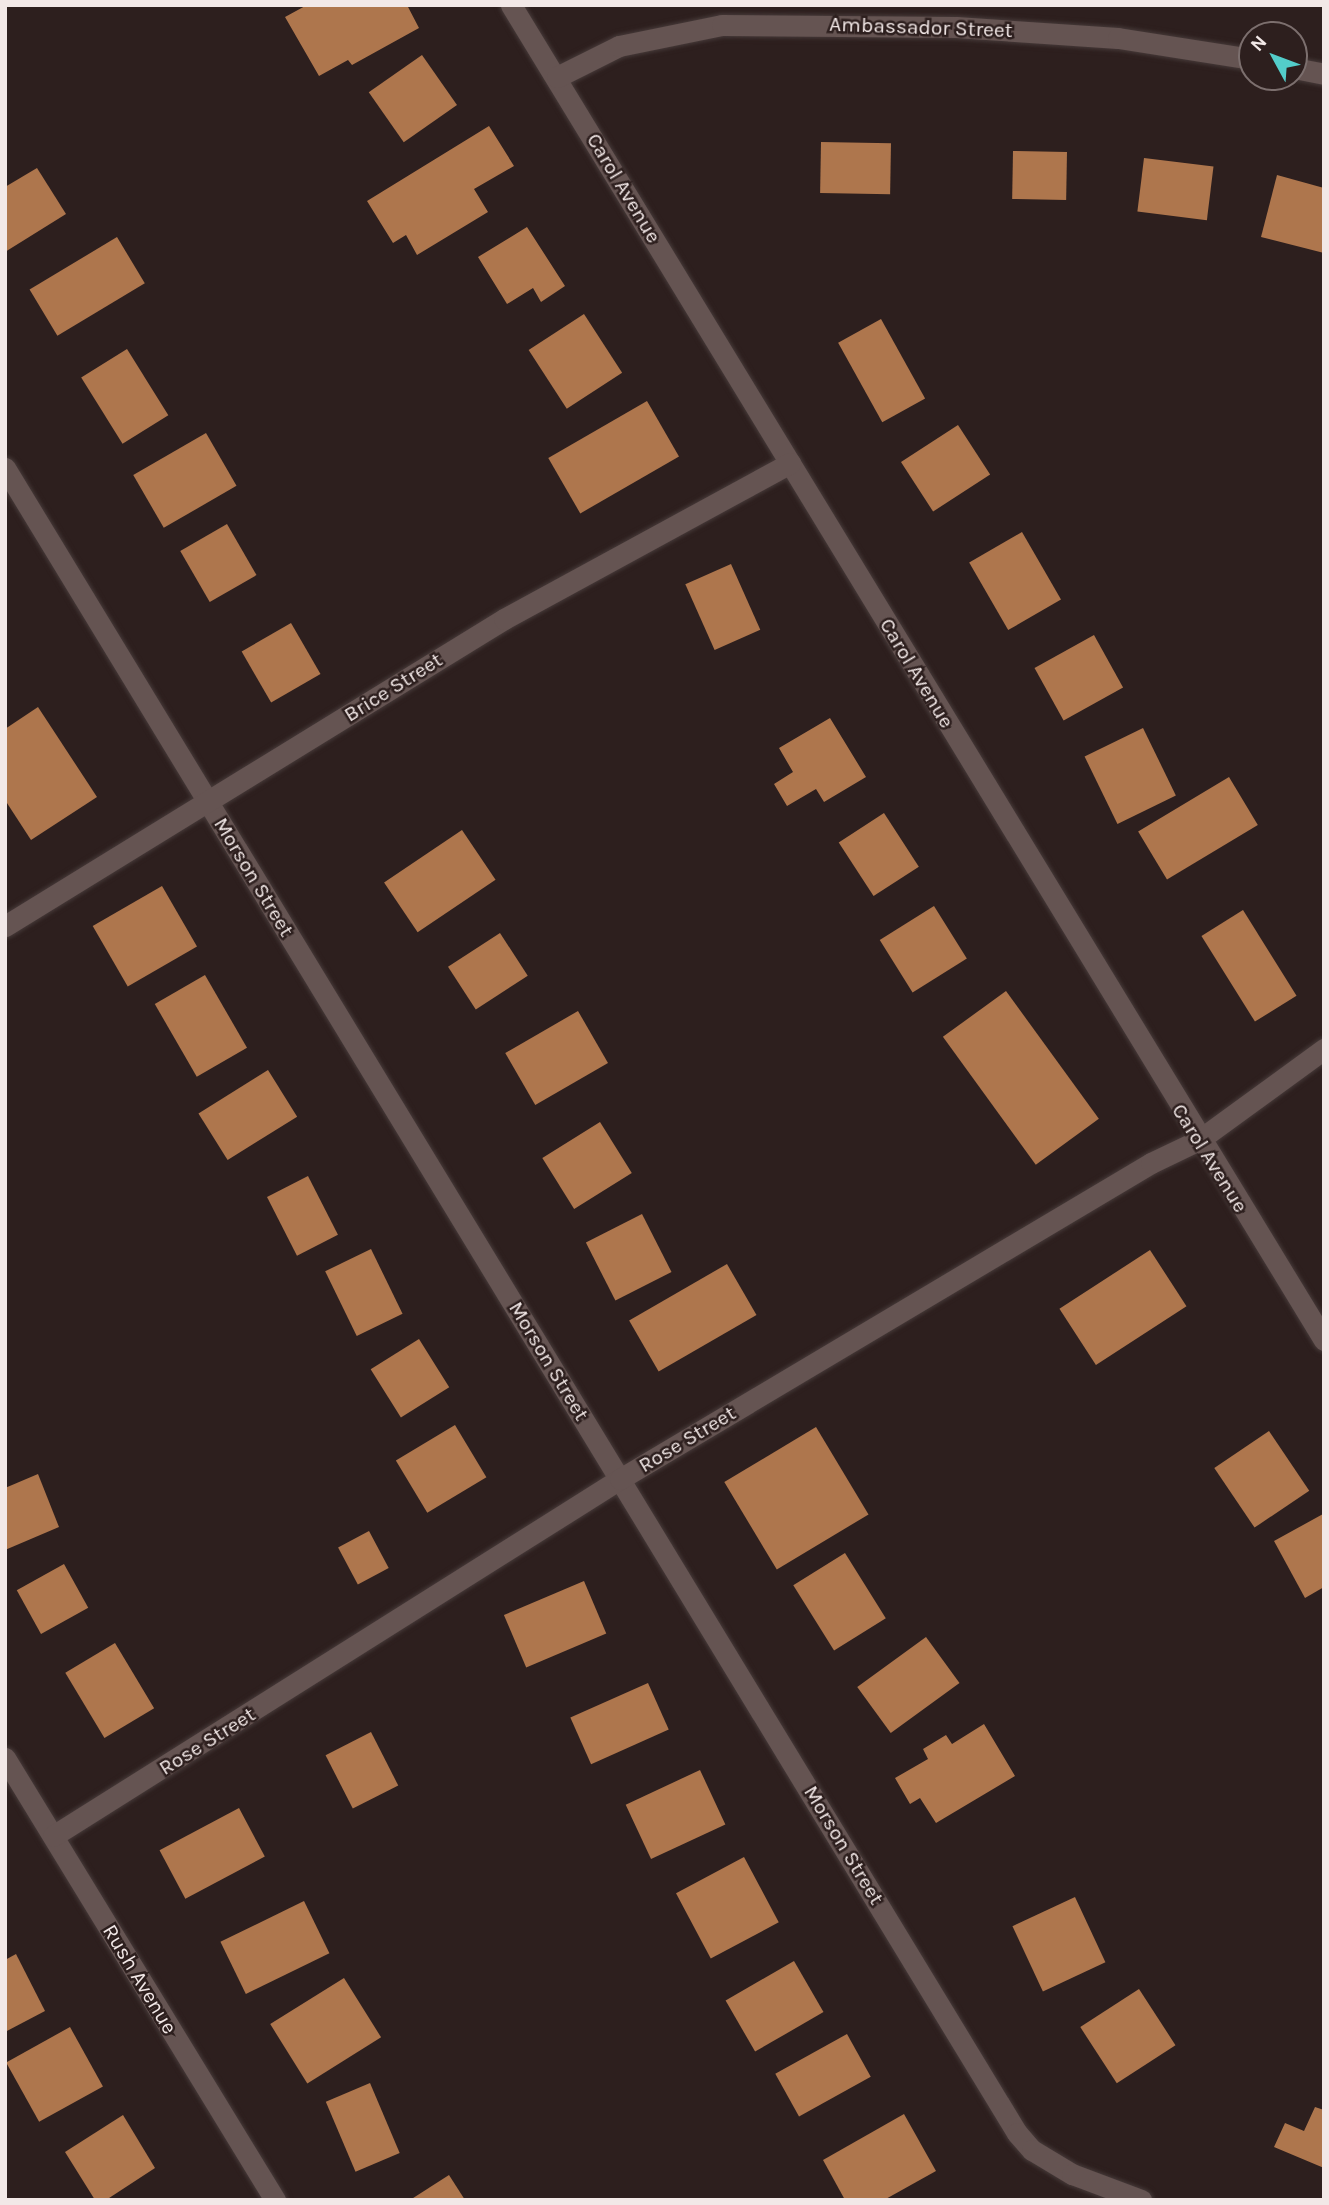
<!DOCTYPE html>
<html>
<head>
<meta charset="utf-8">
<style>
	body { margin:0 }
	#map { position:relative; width:1329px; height:2205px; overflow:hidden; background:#2d1f1e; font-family:Karla,sans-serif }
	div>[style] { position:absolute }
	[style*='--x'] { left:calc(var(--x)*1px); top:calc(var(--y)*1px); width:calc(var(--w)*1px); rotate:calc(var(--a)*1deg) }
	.building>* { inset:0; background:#ae764d; transform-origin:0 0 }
	.roads { filter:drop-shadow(0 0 2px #463a39) drop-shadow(0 0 2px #463a39) }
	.minor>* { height:21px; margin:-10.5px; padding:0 10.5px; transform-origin:10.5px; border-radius:10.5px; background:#655452 }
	span { translate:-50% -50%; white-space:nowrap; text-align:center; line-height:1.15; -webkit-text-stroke:5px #2d1f1e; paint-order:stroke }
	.street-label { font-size:21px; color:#f2e8e7 }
	.frame { position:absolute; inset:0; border:7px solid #f2e8e7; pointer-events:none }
	.north { position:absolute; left:1238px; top:21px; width:70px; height:70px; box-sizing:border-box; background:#2d1f1e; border:2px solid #7c6f6e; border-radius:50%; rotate:311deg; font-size:19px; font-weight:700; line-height:28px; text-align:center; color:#f2e8e7 }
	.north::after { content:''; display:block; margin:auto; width:24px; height:32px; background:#53cdca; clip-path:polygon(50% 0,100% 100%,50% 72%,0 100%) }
</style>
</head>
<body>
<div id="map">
	<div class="building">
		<i style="clip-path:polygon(307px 5px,407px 5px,419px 28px,352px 65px,348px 60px,319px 76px,285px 17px)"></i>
		<i style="left:422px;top:55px;width:61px;height:65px;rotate:55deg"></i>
		<i style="clip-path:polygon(489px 126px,514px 166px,474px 189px,488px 212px,417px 255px,406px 235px,393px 243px,367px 201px)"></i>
		<i style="left:821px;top:142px;width:70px;height:51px;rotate:1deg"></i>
		<i style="left:1013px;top:151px;width:54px;height:48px;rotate:1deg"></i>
		<i style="left:1144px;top:158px;width:70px;height:54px;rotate:7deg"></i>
		<i style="clip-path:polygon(37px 168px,66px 214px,5px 252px,5px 187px)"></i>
		<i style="clip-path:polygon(1277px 175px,1324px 188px,1324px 253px,1261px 237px)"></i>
		<i style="clip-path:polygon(527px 227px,565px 286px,541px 302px,533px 288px,507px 304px,478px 257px)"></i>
		<i style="left:117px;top:237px;width:54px;height:102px;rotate:59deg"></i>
		<i style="left:584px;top:314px;width:70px;height:66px;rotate:57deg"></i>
		<i style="left:881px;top:319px;width:91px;height:49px;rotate:61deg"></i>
		<i style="left:127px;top:349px;width:78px;height:54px;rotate:58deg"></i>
		<i style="left:647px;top:401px;width:64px;height:114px;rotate:60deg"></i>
		<i style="left:958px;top:425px;width:59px;height:68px;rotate:57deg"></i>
		<i style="left:206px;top:433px;width:61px;height:84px;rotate:60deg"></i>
		<i style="left:227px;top:524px;width:59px;height:54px;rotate:60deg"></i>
		<i style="left:1022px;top:532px;width:78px;height:61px;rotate:60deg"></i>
		<i style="left:731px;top:564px;width:72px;height:50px;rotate:66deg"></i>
		<i style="left:291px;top:623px;width:59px;height:57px;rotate:60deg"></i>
		<i style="left:1094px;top:635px;width:60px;height:68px;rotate:61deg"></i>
		<i style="clip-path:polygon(38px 707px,97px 797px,31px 840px,5px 800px,5px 729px)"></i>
		<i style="clip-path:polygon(830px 718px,866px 777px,824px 802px,816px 789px,787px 806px,774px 784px,793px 772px,779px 748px)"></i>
		<i style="left:1143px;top:728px;width:75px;height:65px;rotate:64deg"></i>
		<i style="left:1229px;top:777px;width:56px;height:106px;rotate:59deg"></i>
		<i style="left:884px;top:813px;width:64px;height:54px;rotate:57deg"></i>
		<i style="left:462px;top:830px;width:60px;height:94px;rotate:56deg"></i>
		<i style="left:162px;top:886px;width:70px;height:80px;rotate:60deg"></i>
		<i style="left:934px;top:906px;width:62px;height:64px;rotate:58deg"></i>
		<i style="left:1243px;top:910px;width:101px;height:49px;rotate:58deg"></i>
		<i style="left:500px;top:933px;width:51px;height:62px;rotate:57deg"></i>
		<i style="left:205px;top:975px;width:84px;height:58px;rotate:60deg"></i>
		<i style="left:1006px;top:991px;width:158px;height:78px;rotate:54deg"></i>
		<i style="left:578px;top:1011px;width:60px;height:84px;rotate:60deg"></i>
		<i style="left:268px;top:1070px;width:55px;height:82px;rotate:58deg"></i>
		<i style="left:600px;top:1122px;width:60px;height:68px;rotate:58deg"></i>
		<i style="left:308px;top:1176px;width:66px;height:46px;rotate:63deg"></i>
		<i style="left:642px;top:1214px;width:65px;height:63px;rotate:63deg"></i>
		<i style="left:371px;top:1249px;width:72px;height:51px;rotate:64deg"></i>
		<i style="left:1150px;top:1250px;width:67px;height:108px;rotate:57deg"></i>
		<i style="left:727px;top:1264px;width:59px;height:113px;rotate:60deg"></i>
		<i style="left:419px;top:1339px;width:57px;height:57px;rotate:58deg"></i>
		<i style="left:455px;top:1425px;width:61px;height:69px;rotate:59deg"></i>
		<i style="left:816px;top:1427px;width:102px;height:107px;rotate:59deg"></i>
		<i style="left:1269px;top:1431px;width:72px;height:66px;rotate:56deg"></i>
		<i style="clip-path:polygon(38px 1474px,59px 1527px,5px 1550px,5px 1488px)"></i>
		<i style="clip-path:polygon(1323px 1514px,1324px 1587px,1305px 1598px,1274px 1541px)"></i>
		<i style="left:369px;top:1531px;width:42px;height:35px;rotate:62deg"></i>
		<i style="left:845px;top:1553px;width:77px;height:61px;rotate:58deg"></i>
		<i style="left:64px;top:1564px;width:50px;height:54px;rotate:61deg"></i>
		<i style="left:584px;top:1581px;width:57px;height:87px;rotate:67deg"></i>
		<i style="left:926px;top:1637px;width:57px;height:85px;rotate:54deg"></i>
		<i style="left:115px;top:1643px;width:76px;height:58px;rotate:59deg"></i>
		<i style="left:648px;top:1683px;width:51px;height:85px;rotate:66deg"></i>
		<i style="clip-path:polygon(984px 1724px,1015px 1776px,936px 1823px,920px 1798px,910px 1804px,895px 1778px,928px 1759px,923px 1749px,946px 1735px,952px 1744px)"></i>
		<i style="left:371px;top:1732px;width:60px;height:51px;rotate:63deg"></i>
		<i style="left:700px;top:1770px;width:60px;height:82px;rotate:65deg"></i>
		<i style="left:239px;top:1808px;width:55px;height:90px;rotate:62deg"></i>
		<i style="left:744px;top:1857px;width:74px;height:77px;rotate:62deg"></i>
		<i style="left:1075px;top:1897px;width:72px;height:69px;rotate:65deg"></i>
		<i style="left:304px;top:1901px;width:58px;height:93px;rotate:64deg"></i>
		<i style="clip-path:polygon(16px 1954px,45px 2011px,5px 2032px,5px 1960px)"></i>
		<i style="left:794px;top:1961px;width:59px;height:79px;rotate:60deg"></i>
		<i style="left:344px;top:1978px;width:70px;height:87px;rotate:58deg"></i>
		<i style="left:1139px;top:1989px;width:67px;height:70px;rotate:57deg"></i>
		<i style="left:70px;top:2027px;width:68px;height:73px;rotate:61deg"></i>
		<i style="left:847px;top:2034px;width:49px;height:82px;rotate:61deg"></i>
		<i style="left:370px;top:2083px;width:76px;height:48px;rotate:67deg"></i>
		<i style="clip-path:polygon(1315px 2107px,1324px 2110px,1324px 2168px,1274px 2147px,1285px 2123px,1304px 2131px)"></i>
		<i style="clip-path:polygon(904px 2114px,936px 2171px,884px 2200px,845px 2200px,823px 2160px)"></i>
		<i style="clip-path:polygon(123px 2115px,155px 2168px,106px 2200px,95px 2200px,65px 2152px)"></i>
		<i style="clip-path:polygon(449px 2175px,465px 2200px,410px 2200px)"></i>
	</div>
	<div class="roads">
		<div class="minor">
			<i style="--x:511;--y:5;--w:1563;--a:58.66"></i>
			<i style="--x:1294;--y:68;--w:31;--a:11"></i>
			<i style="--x:557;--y:77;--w:69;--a:-26.6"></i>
			<i style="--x:619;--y:46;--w:105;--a:-11.5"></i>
			<i style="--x:722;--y:25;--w:234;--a:0.5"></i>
			<i style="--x:956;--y:27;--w:162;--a:3.9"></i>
			<i style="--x:1118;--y:38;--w:136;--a:8.9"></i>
			<i style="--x:5;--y:468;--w:1948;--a:58.71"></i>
			<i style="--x:1017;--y:2133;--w:23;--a:49"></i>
			<i style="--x:1032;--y:2150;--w:47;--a:31"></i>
			<i style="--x:1072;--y:2174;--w:74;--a:20.6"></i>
			<i style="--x:5;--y:926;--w:586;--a:-31.6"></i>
			<i style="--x:504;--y:619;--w:326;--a:-28.6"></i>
			<i style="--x:5;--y:1758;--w:518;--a:58.58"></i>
			<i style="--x:53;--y:1836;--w:670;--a:-32.2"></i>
			<i style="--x:620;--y:1479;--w:618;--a:-30.76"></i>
			<i style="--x:1151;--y:1163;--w:53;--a:-25.6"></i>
			<i style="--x:1199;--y:1140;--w:155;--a:-36.1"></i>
		</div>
	</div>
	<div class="street-label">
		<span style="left:921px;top:27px;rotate:2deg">Ambassador Street</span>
		<span style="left:624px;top:188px;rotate:59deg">Carol Avenue</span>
		<span style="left:917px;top:673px;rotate:59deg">Carol Avenue</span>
		<span style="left:393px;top:687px;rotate:-32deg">Brice Street</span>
		<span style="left:254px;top:877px;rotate:59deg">Morson Street</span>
		<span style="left:1210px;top:1158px;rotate:58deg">Carol Avenue</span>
		<span style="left:549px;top:1361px;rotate:59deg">Morson Street</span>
		<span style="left:687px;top:1439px;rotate:-31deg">Rose Street</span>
		<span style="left:207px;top:1741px;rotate:-32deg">Rose Street</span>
		<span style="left:844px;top:1845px;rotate:59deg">Morson Street</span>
		<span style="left:140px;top:1979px;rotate:59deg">Rush Avenue</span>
	</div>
	<div class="frame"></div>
	<div class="north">N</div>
</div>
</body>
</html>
